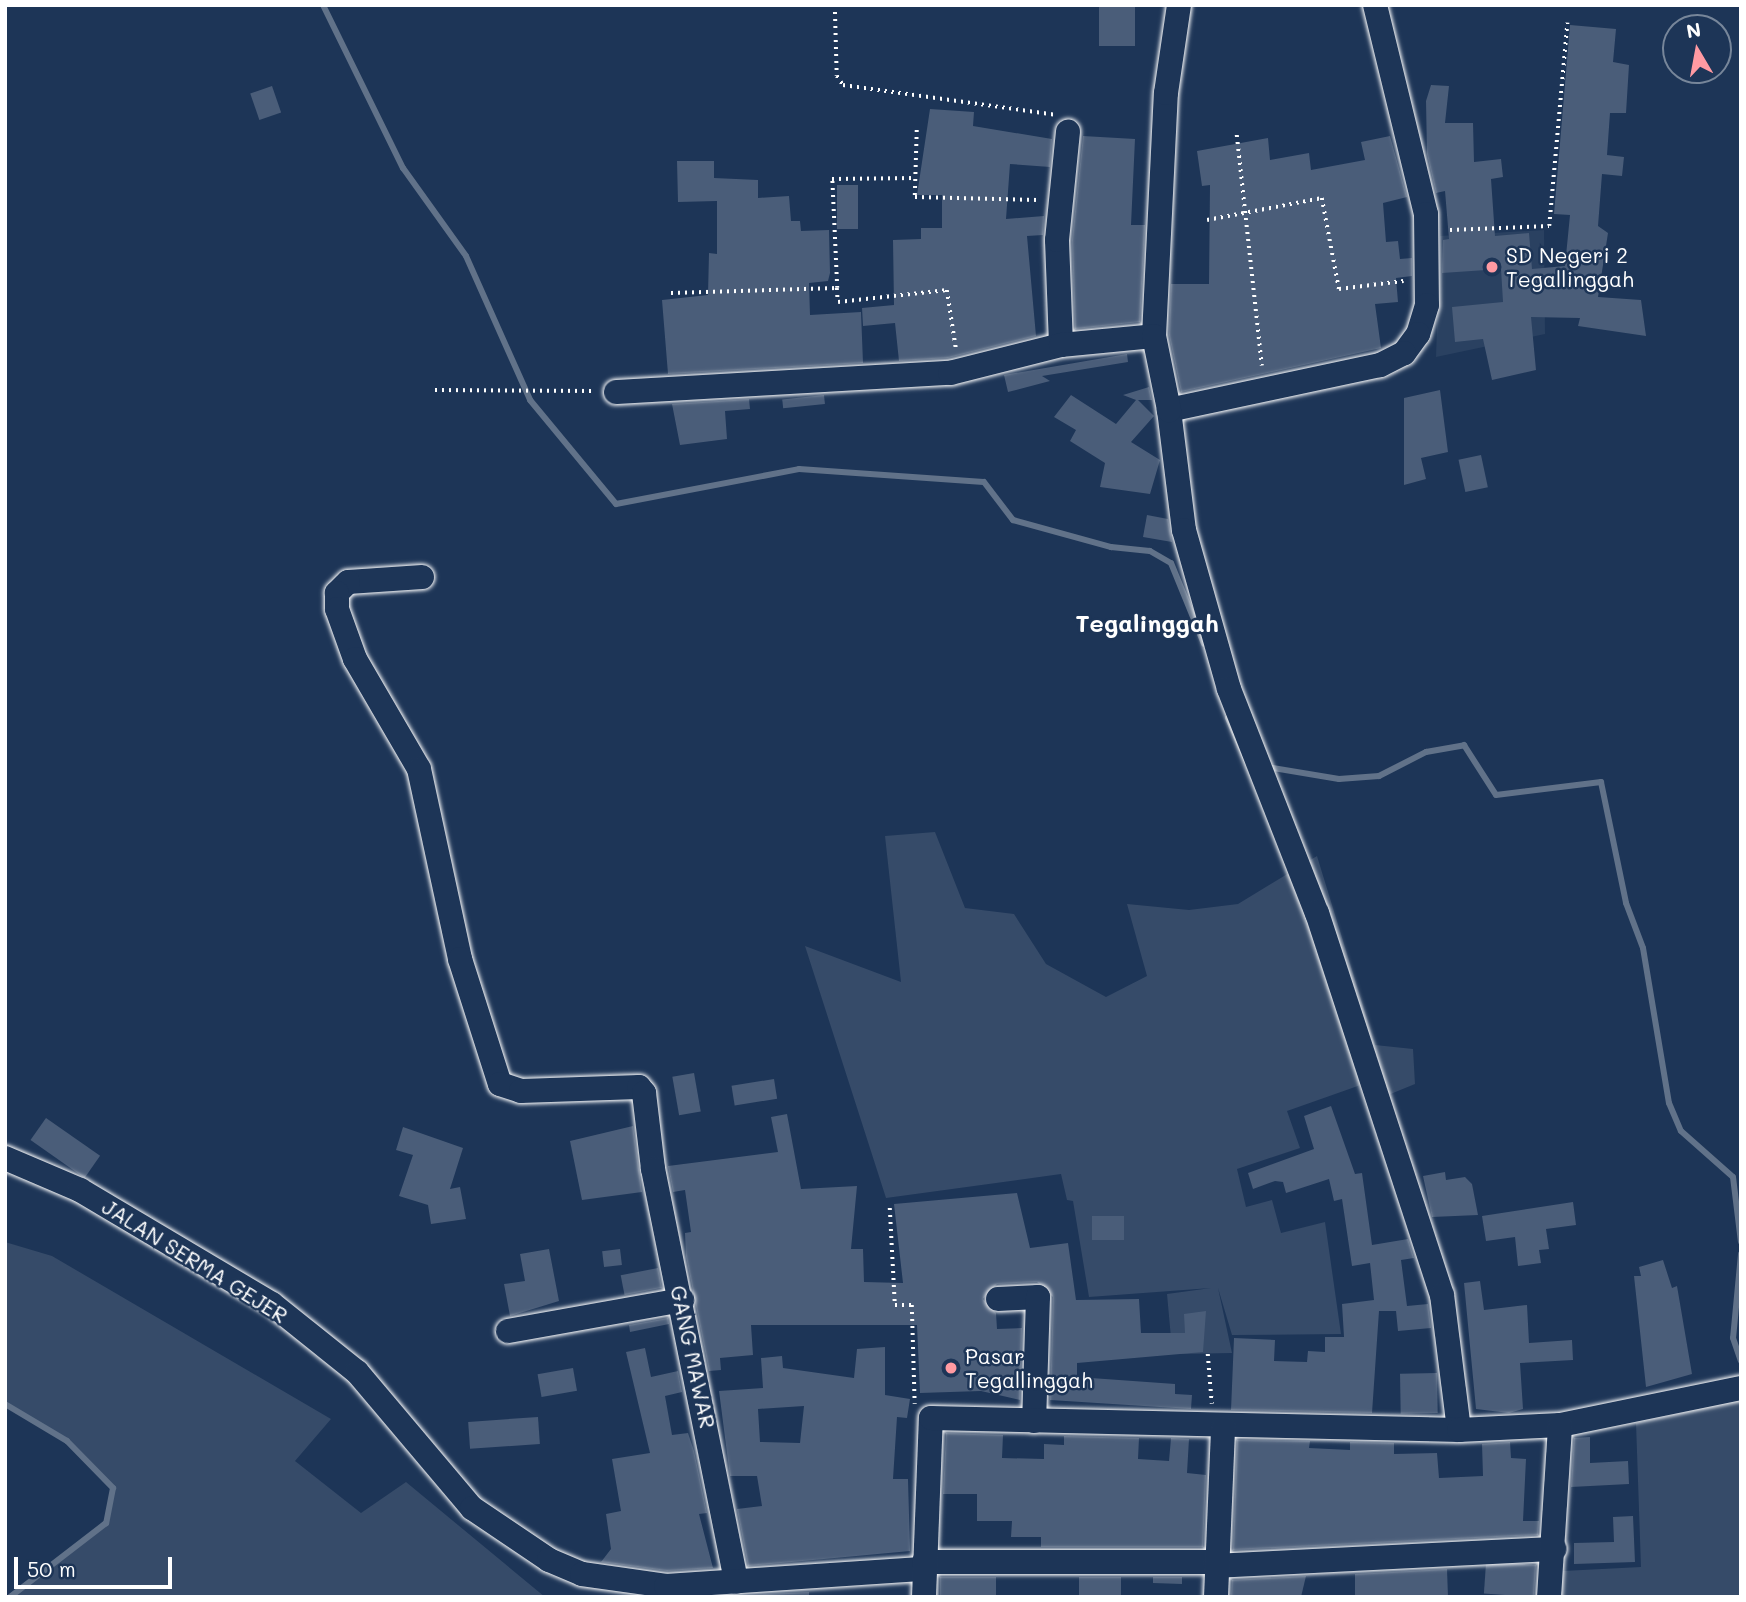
<!DOCTYPE html>
<html>
<head>
<meta charset="utf-8">
<style>
	body { margin:0 }
	#map { position:relative; width:1746px; height:1602px; overflow:hidden; background:#1d3557; font-family:Mali,sans-serif }
	div>[style] { position:absolute }
	[style*='--x'] { left:calc(var(--x)*1px); top:calc(var(--y)*1px); width:calc(var(--w)*1px); rotate:calc(var(--a)*1deg) }
	.built>* { inset:0; background:#2a4161 }
	.green>* { inset:0; background:#364b69 }
	.stream>* { height:6px; margin:-3px; padding:0 3px; transform-origin:3px; border-radius:3px; background:#617289 }
	.building>* { inset:0; background:#4a5d79; transform-origin:0 0 }
	.path>* { height:3.5px; margin-top:-1.75px; transform-origin:0; background:repeating-linear-gradient(90deg,#fff 0 2px,transparent 0 7px) }
	.roads { filter:drop-shadow(0 0 2px #fff) drop-shadow(0 0 2px #fff) }
	.minor>* { height:24px; margin:-12px; padding:0 12px; transform-origin:12px; border-radius:12px; background:#1d3557 }
	.dots>* { width:19px; height:19px; translate:-50% -50%; box-sizing:border-box; border:4px solid #1d3557; border-radius:50% }
	span { translate:-50% -50%; white-space:nowrap; text-align:center; line-height:1.15; -webkit-text-stroke:5px #1d3557; paint-order:stroke }
	.poi-label { font-size:21px; color:#fff }
	.left { translate:0 -50%; text-align:left }
	.street-label { font-size:21px; color:#fff }
	.quarter-label { font-size:24px; color:#fff; font-weight:700 }
	.frame { position:absolute; inset:0; border:7px solid #fff; pointer-events:none }
	.north { position:absolute; left:1662px; top:14px; width:70px; height:70px; box-sizing:border-box; background:#1d3557; border:2px solid #77869a; border-radius:50%; rotate:350deg; font-size:19px; font-weight:700; line-height:28px; text-align:center; color:#fff }
	.north::after { content:''; display:block; margin:auto; width:24px; height:32px; background:#ff9aa2; clip-path:polygon(50% 0,100% 100%,50% 72%,0 100%) }
	.scale { position:absolute; left:14px; top:1557px; width:158px; height:32px; box-sizing:border-box; border:4px solid #fff; border-top:0; padding-left:9px; font-size:21px; line-height:24px; white-space:nowrap; color:#fff; -webkit-text-stroke:5px #1d3557; paint-order:stroke }
</style>
</head>
<body>
<div id="map">
	<div class="built">
		<i style="clip-path:polygon(1544px 230px,1545px 334px,1436px 357px,1440px 236px)"></i>
	</div>
	<div class="green">
		<i style="clip-path:polygon(935px 832px,965px 908px,1014px 914px,1046px 964px,1106px 997px,1147px 976px,1127px 904px,1189px 910px,1238px 904px,1317px 856px,1375px 1045px,1413px 1049px,1415px 1084px,1388px 1095px,1372px 1081px,1287px 1111px,1300px 1148px,1237px 1169px,1246px 1207px,1272px 1200px,1281px 1233px,1325px 1222px,1341px 1334px,1232px 1335px,1218px 1288px,1232px 1353px,1179px 1354px,1172px 1349px,1167px 1294px,1211px 1288px,1089px 1297px,1073px 1201px,1067px 1200px,1061px 1174px,886px 1198px,805px 946px,901px 982px,885px 836px)"></i>
		<i style="clip-path:polygon(5px 1242px,52px 1256px,331px 1419px,295px 1461px,361px 1513px,406px 1482px,545px 1597px,10px 1597px,106px 1523px,113px 1488px,67px 1441px,5px 1404px)"></i>
		<i style="clip-path:polygon(1741px 1400px,1741px 1597px,1559px 1597px,1563px 1571px,1641px 1567px,1636px 1423px)"></i>
	</div>
	<div class="stream">
		<i style="--x:323;--y:5;--w:182;--a:63.9"></i>
		<i style="--x:403;--y:168;--w:108;--a:54.4"></i>
		<i style="--x:466;--y:256;--w:158;--a:66"></i>
		<i style="--x:530;--y:400;--w:135;--a:50.4"></i>
		<i style="--x:616;--y:504;--w:186;--a:-10.8"></i>
		<i style="--x:799;--y:469;--w:185;--a:4"></i>
		<i style="--x:984;--y:482;--w:48;--a:52.7"></i>
		<i style="--x:1013;--y:520;--w:102;--a:15.4"></i>
		<i style="--x:1111;--y:547;--w:39;--a:6"></i>
		<i style="--x:1150;--y:551;--w:24;--a:30"></i>
		<i style="--x:1171;--y:563;--w:87;--a:67.8"></i>
		<i style="--x:1228;--y:718;--w:47;--a:66.2"></i>
		<i style="--x:1267;--y:767;--w:73;--a:9.5"></i>
		<i style="--x:1339;--y:779;--w:40;--a:-4.3"></i>
		<i style="--x:1379;--y:776;--w:53;--a:-27.1"></i>
		<i style="--x:1426;--y:752;--w:39;--a:-10"></i>
		<i style="--x:1464;--y:745;--w:59;--a:57.4"></i>
		<i style="--x:1496;--y:795;--w:106;--a:-7.1"></i>
		<i style="--x:1601;--y:782;--w:124;--a:78.3"></i>
		<i style="--x:1626;--y:903;--w:48;--a:69.3"></i>
		<i style="--x:1643;--y:948;--w:157;--a:80.5"></i>
		<i style="--x:1669;--y:1103;--w:30;--a:67"></i>
		<i style="--x:1681;--y:1131;--w:69;--a:41.5"></i>
		<i style="--x:1733;--y:1177;--w:65;--a:83"></i>
		<i style="--x:1741;--y:1254;--w:84;--a:95.4"></i>
		<i style="--x:1733;--y:1338;--w:24;--a:71"></i>
		<i style="--x:5;--y:1404;--w:72;--a:30.8"></i>
		<i style="--x:67;--y:1441;--w:66;--a:45.6"></i>
		<i style="--x:113;--y:1488;--w:36;--a:101"></i>
		<i style="--x:106;--y:1523;--w:121;--a:142.4"></i>
	</div>
	<div class="building">
		<i style="left:1099px;top:5px;width:36px;height:41px"></i>
		<i style="clip-path:polygon(1570px 25px,1616px 29px,1613px 62px,1629px 65px,1626px 113px,1610px 113px,1607px 155px,1624px 157px,1622px 176px,1602px 174px,1598px 226px,1608px 233px,1598px 297px,1641px 300px,1646px 336px,1578px 326px,1580px 318px,1531px 317px,1536px 370px,1492px 380px,1483px 339px,1455px 342px,1452px 307px,1503px 302px,1501px 269px,1442px 273px,1443px 240px,1449px 239px,1445px 191px,1436px 193px,1427px 154px,1426px 101px,1431px 85px,1449px 86px,1445px 123px,1473px 123px,1474px 162px,1501px 159px,1503px 177px,1491px 179px,1495px 236px,1529px 233px,1532px 269px,1565px 266px,1570px 215px,1554px 214px)"></i>
		<i style="left:272px;top:86px;width:28px;height:23px;rotate:71deg"></i>
		<i style="clip-path:polygon(930px 109px,974px 112px,973px 126px,1052px 139px,1050px 167px,1010px 164px,1006px 219px,1044px 216px,1043px 235px,1027px 236px,1036px 336px,948px 358px,899px 361px,895px 323px,863px 326px,862px 308px,894px 305px,893px 240px,921px 239px,921px 228px,942px 228px,942px 195px,917px 195px)"></i>
		<i style="clip-path:polygon(1083px 136px,1135px 139px,1131px 225px,1145px 225px,1140px 322px,1075px 329px,1072px 240px)"></i>
		<i style="clip-path:polygon(1390px 136px,1407px 197px,1383px 203px,1386px 242px,1398px 241px,1400px 259px,1412px 258px,1412px 276px,1396px 278px,1398px 302px,1375px 304px,1381px 348px,1181px 392px,1169px 335px,1171px 284px,1209px 284px,1210px 185px,1202px 186px,1197px 151px,1268px 138px,1270px 160px,1309px 153px,1311px 170px,1365px 160px,1361px 142px)"></i>
		<i style="clip-path:polygon(677px 161px,714px 161px,714px 178px,758px 180px,758px 198px,789px 196px,791px 221px,800px 221px,801px 231px,829px 230px,830px 273px,828px 281px,809px 283px,810px 315px,861px 312px,863px 363px,668px 374px,662px 300px,708px 295px,709px 253px,717px 254px,717px 201px,678px 202px)"></i>
		<i style="left:837px;top:185px;width:21px;height:44px"></i>
		<i style="clip-path:polygon(1127px 354px,1128px 362px,1042px 376px,1050px 381px,1008px 392px,1004px 375px)"></i>
		<i style="clip-path:polygon(1149px 387px,1152px 400px,1138px 400px,1154px 416px,1131px 442px,1160px 460px,1150px 494px,1100px 487px,1105px 463px,1070px 441px,1076px 430px,1054px 417px,1071px 395px,1116px 424px,1136px 400px,1123px 395px)"></i>
		<i style="clip-path:polygon(1440px 390px,1448px 452px,1421px 458px,1426px 479px,1404px 485px,1404px 398px)"></i>
		<i style="left:824px;top:395px;width:9px;height:42px;rotate:84deg"></i>
		<i style="clip-path:polygon(749px 399px,750px 409px,725px 411px,727px 439px,680px 445px,672px 404px)"></i>
		<i style="left:1481px;top:455px;width:33px;height:23px;rotate:78deg"></i>
		<i style="clip-path:polygon(1147px 515px,1168px 519px,1172px 542px,1143px 537px)"></i>
		<i style="left:694px;top:1073px;width:39px;height:22px;rotate:80deg"></i>
		<i style="left:774px;top:1079px;width:20px;height:43px;rotate:81deg"></i>
		<i style="clip-path:polygon(1331px 1106px,1355px 1174px,1362px 1173px,1372px 1245px,1408px 1239px,1414px 1258px,1401px 1260px,1407px 1306px,1428px 1304px,1431px 1328px,1398px 1331px,1396px 1311px,1379px 1311px,1372px 1413px,1231px 1410px,1234px 1338px,1275px 1340px,1274px 1361px,1307px 1362px,1308px 1351px,1325px 1352px,1325px 1337px,1344px 1337px,1342px 1304px,1374px 1300px,1370px 1263px,1352px 1266px,1342px 1199px,1334px 1201px,1329px 1179px,1286px 1193px,1283px 1182px,1275px 1181px,1253px 1189px,1248px 1173px,1314px 1149px,1304px 1116px)"></i>
		<i style="clip-path:polygon(787px 1114px,801px 1189px,857px 1186px,851px 1249px,863px 1249px,864px 1282px,903px 1283px,894px 1204px,1017px 1193px,1030px 1248px,1068px 1243px,1076px 1300px,1139px 1299px,1141px 1333px,1185px 1333px,1184px 1314px,1206px 1311px,1203px 1352px,1077px 1363px,1077px 1377px,1175px 1384px,1175px 1394px,1192px 1395px,1191px 1409px,1050px 1400px,1053px 1297px,1037px 1282px,997px 1284px,983px 1299px,996px 1313px,997px 1329px,1022px 1328px,1020px 1400px,981px 1391px,920px 1393px,917px 1325px,751px 1325px,753px 1355px,720px 1358px,721px 1370px,709px 1371px,686px 1256px,685px 1233px,691px 1232px,685px 1190px,673px 1192px,668px 1166px,778px 1152px,771px 1117px)"></i>
		<i style="left:46px;top:1118px;width:66px;height:27px;rotate:35deg"></i>
		<i style="clip-path:polygon(633px 1126px,642px 1192px,582px 1200px,570px 1141px)"></i>
		<i style="clip-path:polygon(403px 1127px,463px 1148px,450px 1189px,460px 1187px,466px 1219px,431px 1224px,428px 1205px,399px 1196px,413px 1155px,396px 1150px)"></i>
		<i style="clip-path:polygon(1445px 1172px,1446px 1180px,1465px 1177px,1472px 1184px,1478px 1215px,1432px 1217px,1423px 1176px)"></i>
		<i style="clip-path:polygon(1573px 1202px,1576px 1225px,1546px 1229px,1549px 1249px,1539px 1250px,1541px 1263px,1518px 1266px,1515px 1237px,1486px 1241px,1482px 1216px)"></i>
		<i style="left:1092px;top:1216px;width:32px;height:24px"></i>
		<i style="clip-path:polygon(549px 1249px,559px 1301px,510px 1316px,504px 1284px,525px 1281px,520px 1254px)"></i>
		<i style="left:620px;top:1249px;width:16px;height:18px;rotate:83deg"></i>
		<i style="clip-path:polygon(1663px 1260px,1672px 1288px,1677px 1286px,1692px 1374px,1646px 1387px,1634px 1276px,1641px 1276px,1639px 1267px)"></i>
		<i style="left:658px;top:1268px;width:20px;height:38px;rotate:79deg"></i>
		<i style="clip-path:polygon(1480px 1281px,1484px 1310px,1527px 1305px,1529px 1343px,1572px 1340px,1573px 1360px,1520px 1363px,1523px 1409px,1509px 1413px,1476px 1409px,1464px 1283px)"></i>
		<i style="clip-path:polygon(668px 1318px,669px 1324px,630px 1332px,629px 1325px)"></i>
		<i style="clip-path:polygon(evenodd,885px 1347px,885px 1395px,910px 1399px,907px 1418px,897px 1417px,893px 1479px,908px 1479px,910px 1551px,748px 1566px,737px 1509px,762px 1506px,757px 1476px,730px 1476px,719px 1391px,763px 1388px,761px 1358px,782px 1356px,783px 1368px,854px 1378px,857px 1349px,885px 1347px,804px 1406px,800px 1443px,760px 1442px,758px 1409px,804px 1406px)"></i>
		<i style="clip-path:polygon(645px 1348px,651px 1377px,678px 1371px,682px 1392px,665px 1396px,672px 1435px,688px 1433px,694px 1451px,707px 1513px,699px 1514px,713px 1568px,667px 1571px,601px 1562px,611px 1549px,606px 1514px,621px 1511px,612px 1459px,650px 1453px,626px 1352px)"></i>
		<i style="left:573px;top:1368px;width:23px;height:36px;rotate:80deg"></i>
		<i style="left:1437px;top:1373px;width:40px;height:37px;rotate:89deg"></i>
		<i style="left:538px;top:1417px;width:27px;height:70px;rotate:86deg"></i>
		<i style="clip-path:polygon(946px 1433px,1003px 1435px,1002px 1458px,1044px 1459px,1044px 1444px,1064px 1445px,1064px 1436px,1139px 1438px,1138px 1459px,1169px 1461px,1171px 1438px,1189px 1439px,1187px 1473px,1206px 1475px,1203px 1547px,1041px 1547px,1041px 1537px,1011px 1537px,1012px 1521px,977px 1521px,977px 1494px,943px 1494px)"></i>
		<i style="clip-path:polygon(1590px 1437px,1590px 1463px,1628px 1461px,1629px 1484px,1571px 1487px,1574px 1438px)"></i>
		<i style="clip-path:polygon(1237px 1440px,1310px 1441px,1309px 1448px,1350px 1450px,1350px 1442px,1394px 1443px,1394px 1454px,1437px 1453px,1439px 1478px,1483px 1476px,1482px 1444px,1510px 1442px,1511px 1458px,1526px 1459px,1523px 1521px,1539px 1521px,1538px 1535px,1233px 1550px)"></i>
		<i style="clip-path:polygon(1633px 1516px,1635px 1562px,1574px 1564px,1574px 1543px,1614px 1542px,1613px 1517px)"></i>
		<i style="left:1536px;top:1565px;width:32px;height:50px;rotate:94deg"></i>
		<i style="clip-path:polygon(1447px 1569px,1448px 1597px,1355px 1597px,1355px 1574px)"></i>
		<i style="clip-path:polygon(1306px 1576px,1301px 1597px,1231px 1597px,1232px 1580px)"></i>
		<i style="left:940px;top:1577px;width:56px;height:20px"></i>
		<i style="left:1079px;top:1577px;width:42px;height:20px"></i>
		<i style="clip-path:polygon(1153px 1577px,1182px 1577px,1182px 1584px,1153px 1583px)"></i>
		<i style="clip-path:polygon(809px 1592px,809px 1597px,749px 1595px)"></i>
	</div>
	<div class="path">
		<i style="--x:835;--y:5;--w:71;--a:88.4"></i>
		<i style="--x:837;--y:76;--w:11;--a:56"></i>
		<i style="--x:843;--y:85;--w:216;--a:8"></i>
		<i style="--x:917;--y:130;--w:67;--a:91.7"></i>
		<i style="--x:915;--y:197;--w:123;--a:1.4"></i>
		<i style="--x:1237;--y:135;--w:232;--a:83.8"></i>
		<i style="--x:1207;--y:220;--w:117;--a:-10.8"></i>
		<i style="--x:1322;--y:198;--w:93;--a:79.4"></i>
		<i style="--x:1339;--y:289;--w:65;--a:-7"></i>
		<i style="--x:1450;--y:230;--w:99;--a:-2.3"></i>
		<i style="--x:1549;--y:226;--w:204;--a:-84.9"></i>
		<i style="--x:837;--y:288;--w:109;--a:-92.6"></i>
		<i style="--x:832;--y:179;--w:84;--a:-0.7"></i>
		<i style="--x:671;--y:293;--w:166;--a:-1.7"></i>
		<i style="--x:837;--y:288;--w:14;--a:86"></i>
		<i style="--x:838;--y:302;--w:110;--a:-6.3"></i>
		<i style="--x:947;--y:290;--w:59;--a:81.2"></i>
		<i style="--x:435;--y:390;--w:160;--a:0.4"></i>
		<i style="--x:890;--y:1208;--w:97;--a:87"></i>
		<i style="--x:895;--y:1305;--w:17;--a:0"></i>
		<i style="--x:912;--y:1305;--w:99;--a:88.3"></i>
		<i style="--x:1208;--y:1354;--w:50;--a:85.4"></i>
	</div>
	<div class="roads">
		<div class="minor">
			<i style="--x:1375;--y:5;--w:215;--a:76.3"></i>
			<i style="--x:1426;--y:214;--w:91;--a:89.4"></i>
			<i style="--x:1427;--y:305;--w:30;--a:107"></i>
			<i style="--x:1418;--y:334;--w:24;--a:126"></i>
			<i style="--x:1404;--y:353;--w:27;--a:153"></i>
			<i style="--x:1380;--y:365;--w:216;--a:168"></i>
			<i style="--x:1169;--y:410;--w:121;--a:82.9"></i>
			<i style="--x:1184;--y:530;--w:165;--a:74.2"></i>
			<i style="--x:1229;--y:689;--w:241;--a:68.6"></i>
			<i style="--x:1317;--y:913;--w:402;--a:71.9"></i>
			<i style="--x:1442;--y:1295;--w:136;--a:82.8"></i>
			<i style="--x:1154;--y:336;--w:243;--a:-87.2"></i>
			<i style="--x:1166;--y:93;--w:89;--a:-81.6"></i>
			<i style="--x:1061;--y:345;--w:105;--a:-92.2"></i>
			<i style="--x:1057;--y:240;--w:109;--a:-84.2"></i>
			<i style="--x:616;--y:392;--w:335;--a:-3.3"></i>
			<i style="--x:950;--y:373;--w:114;--a:-14.2"></i>
			<i style="--x:1061;--y:345;--w:93;--a:-5.5"></i>
			<i style="--x:1154;--y:336;--w:76;--a:78.5"></i>
			<i style="--x:422;--y:577;--w:74;--a:176.1"></i>
			<i style="--x:348;--y:582;--w:16;--a:135"></i>
			<i style="--x:337;--y:593;--w:16;--a:90"></i>
			<i style="--x:337;--y:609;--w:53;--a:70.2"></i>
			<i style="--x:355;--y:659;--w:127;--a:59.8"></i>
			<i style="--x:419;--y:769;--w:194;--a:77.8"></i>
			<i style="--x:460;--y:959;--w:131;--a:72.3"></i>
			<i style="--x:500;--y:1084;--w:22;--a:18"></i>
			<i style="--x:521;--y:1091;--w:118;--a:-1.9"></i>
			<i style="--x:639;--y:1087;--w:8;--a:50"></i>
			<i style="--x:644;--y:1093;--w:77;--a:83.2"></i>
			<i style="--x:653;--y:1169;--w:421;--a:78.6"></i>
			<i style="--x:5;--y:1158;--w:82;--a:23.1"></i>
			<i style="--x:80;--y:1190;--w:223;--a:30.7"></i>
			<i style="--x:272;--y:1304;--w:109;--a:38.7"></i>
			<i style="--x:357;--y:1372;--w:178;--a:49.8"></i>
			<i style="--x:472;--y:1508;--w:93;--a:34"></i>
			<i style="--x:549;--y:1560;--w:36;--a:23"></i>
			<i style="--x:582;--y:1574;--w:85;--a:8.1"></i>
			<i style="--x:666;--y:1586;--w:259;--a:-3.8"></i>
			<i style="--x:998;--y:1299;--w:40;--a:-2.9"></i>
			<i style="--x:1038;--y:1297;--w:124;--a:91.8"></i>
			<i style="--x:508;--y:1331;--w:177;--a:-10.1"></i>
			<i style="--x:924;--y:1562;--w:293;--a:0"></i>
			<i style="--x:1216;--y:1566;--w:339;--a:-2.9"></i>
			<i style="--x:924;--y:1597;--w:179;--a:-87.8"></i>
			<i style="--x:931;--y:1418;--w:528;--a:1.3"></i>
			<i style="--x:1459;--y:1430;--w:101;--a:-2.8"></i>
			<i style="--x:1560;--y:1425;--w:185;--a:-11.6"></i>
			<i style="--x:1216;--y:1597;--w:169;--a:-87.6"></i>
			<i style="--x:1549;--y:1597;--w:172;--a:-86.3"></i>
		</div>
	</div>
	<div class="dots">
		<i style="left:1492px;top:267px;background:#ff9aa2"></i>
		<i style="left:951px;top:1368px;background:#ff9aa2"></i>
	</div>
	<div class="poi-label">
		<span class="left" style="left:1506px;top:267px">SD Negeri 2<br>Tegallinggah</span>
		<span class="left" style="left:965px;top:1368px">Pasar<br>Tegallinggah</span>
	</div>
	<div class="street-label">
		<span style="left:195px;top:1261px;rotate:32deg">JALAN SERMA GEJER</span>
		<span style="left:693px;top:1357px;rotate:78deg">GANG MAWAR</span>
	</div>
	<div class="quarter-label">
		<span style="left:1147px;top:623px">Tegalinggah</span>
	</div>
	<div class="frame"></div>
	<div class="north">N</div>
	<div class="scale">50 m</div>
</div>
</body>
</html>
